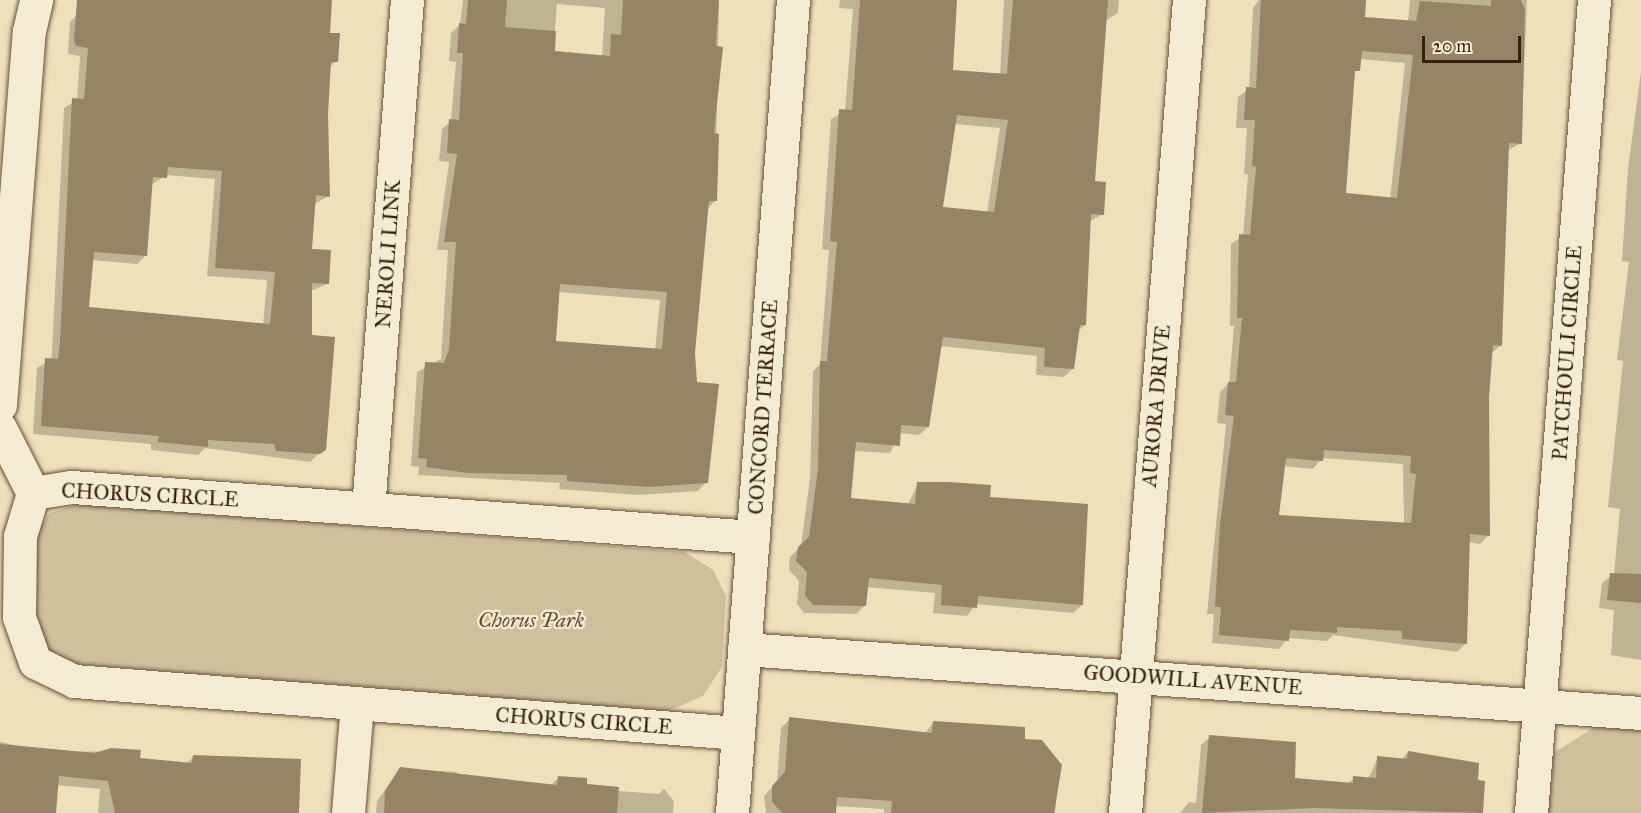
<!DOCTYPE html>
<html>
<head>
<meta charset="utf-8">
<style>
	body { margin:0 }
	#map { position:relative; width:1641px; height:813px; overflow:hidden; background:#eee1b9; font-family:"IM FELL Great Primer",serif }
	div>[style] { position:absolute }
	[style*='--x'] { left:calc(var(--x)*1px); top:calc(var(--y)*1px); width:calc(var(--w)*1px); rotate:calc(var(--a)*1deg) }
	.green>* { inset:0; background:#cfc09c }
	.shadow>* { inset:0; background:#0003 }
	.building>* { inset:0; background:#968466 }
	.roads { filter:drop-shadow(0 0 2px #655038) drop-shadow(0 0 2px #655038) }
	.street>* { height:33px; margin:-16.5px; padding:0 16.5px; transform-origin:16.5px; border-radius:16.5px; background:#f4ecd2 }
	.secondary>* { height:33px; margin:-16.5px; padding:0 16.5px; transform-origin:16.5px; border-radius:16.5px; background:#f4ecd2 }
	span { translate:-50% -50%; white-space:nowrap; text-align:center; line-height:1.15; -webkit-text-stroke:4.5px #f4ecd2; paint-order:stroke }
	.street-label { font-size:21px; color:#371f0d }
	.park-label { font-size:21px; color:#654f38; font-style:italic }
	.scale { position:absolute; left:1422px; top:36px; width:99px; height:27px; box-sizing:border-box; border:3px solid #371f0d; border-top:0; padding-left:8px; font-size:18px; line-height:21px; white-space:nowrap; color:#371f0d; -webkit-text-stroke:4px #f4ecd2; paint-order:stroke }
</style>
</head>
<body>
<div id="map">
	<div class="green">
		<i style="clip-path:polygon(78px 504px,685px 552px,713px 570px,726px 596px,722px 667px,703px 696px,668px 711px,61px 663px,37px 647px,31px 539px,50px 513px)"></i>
		<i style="clip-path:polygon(1595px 727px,1641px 729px,1641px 813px,1542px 813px,1546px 768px,1555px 752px)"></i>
	</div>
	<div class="shadow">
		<i style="clip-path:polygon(evenodd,92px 0,331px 0,328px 34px,336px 61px,329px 68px,326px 114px,329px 196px,314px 204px,311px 250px,327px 284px,311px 291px,310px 337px,324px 449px,310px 462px,205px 448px,198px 455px,169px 452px,151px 450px,151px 444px,33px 434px,37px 368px,51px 360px,52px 352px,64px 108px,77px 100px,80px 56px,68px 54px,70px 22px,92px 0,166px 175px,215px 179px,207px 276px,267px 280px,263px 325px,87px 309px,92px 260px,137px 264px,146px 255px,151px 185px,166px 175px)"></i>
		<i style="clip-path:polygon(evenodd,463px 0,719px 0,715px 201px,707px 209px,693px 353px,706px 482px,698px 491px,639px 495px,559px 489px,560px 483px,418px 475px,419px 467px,411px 466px,417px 372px,441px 359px,448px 250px,437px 250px,449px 162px,439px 161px,442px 129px,451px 121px,456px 62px,449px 61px,451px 33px,460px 25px,463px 0,557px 4px,605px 8px,602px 57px,553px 52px,557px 4px,463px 0,558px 292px,660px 300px,655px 350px,555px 342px,558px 292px)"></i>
		<i style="clip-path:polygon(evenodd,840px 0,956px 0,951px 71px,1000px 75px,1004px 0,1119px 0,1118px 13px,1105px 21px,1094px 182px,1103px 214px,1089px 222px,1085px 325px,1077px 332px,1073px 368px,1064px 377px,1036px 375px,1037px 356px,940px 346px,928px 427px,919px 435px,899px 433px,890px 453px,854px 451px,849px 499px,908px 504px,918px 484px,988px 498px,1082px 605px,1073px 613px,976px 604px,967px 616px,933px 613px,935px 593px,866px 587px,865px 605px,856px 614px,804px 613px,797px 604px,799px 581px,789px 570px,790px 557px,801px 546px,810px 478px,813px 371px,820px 364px,829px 250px,822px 249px,831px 119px,845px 111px,853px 9px,839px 8px,840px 0,955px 124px,1000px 128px,987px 213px,941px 209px,955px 124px)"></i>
		<i style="clip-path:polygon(evenodd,1259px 0,1365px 0,1363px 18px,1408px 22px,1410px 0,1527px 0,1521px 143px,1507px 151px,1501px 345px,1491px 354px,1488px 397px,1489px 535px,1480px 544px,1468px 542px,1465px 644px,1457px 652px,1333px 635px,1327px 641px,1288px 638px,1279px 649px,1212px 643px,1214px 614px,1207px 614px,1226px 424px,1217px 423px,1220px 392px,1229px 383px,1234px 326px,1230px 326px,1231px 244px,1243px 236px,1248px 175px,1244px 174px,1247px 128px,1236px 128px,1238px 97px,1249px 89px,1253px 8px,1259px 0,1360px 59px,1405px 63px,1390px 199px,1345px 195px,1353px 76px,1360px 59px,1259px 0,1322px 458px,1403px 464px,1404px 524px,1278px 516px,1283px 466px,1313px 469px,1322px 458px)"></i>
		<i style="clip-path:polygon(1641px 72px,1641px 660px,1611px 655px,1614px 610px,1599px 608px,1602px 583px,1614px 574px,1620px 509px,1608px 507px,1623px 361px,1617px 360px,1629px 262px,1622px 261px,1628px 168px)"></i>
		<i style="clip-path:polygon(790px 719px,925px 733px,933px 723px,1023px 740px,1060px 765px,1055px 813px,884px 813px,884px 809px,835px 806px,834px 813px,766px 813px,764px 796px,777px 782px,781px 728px)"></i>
		<i style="clip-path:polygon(1210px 737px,1294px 780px,1347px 784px,1354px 778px,1368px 779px,1378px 758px,1401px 760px,1408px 752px,1484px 782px,1482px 813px,1180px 813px,1189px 802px,1196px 803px,1201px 745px)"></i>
		<i style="clip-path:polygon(0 742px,44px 752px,139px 751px,138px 760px,186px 764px,193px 757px,297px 813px,98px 813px,100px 789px,56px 785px,54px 813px,0 813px)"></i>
		<i style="clip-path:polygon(400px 769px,457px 772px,456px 779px,550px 786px,558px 778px,619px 791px,659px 794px,664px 789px,674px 801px,673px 813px,376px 813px,377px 801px)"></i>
	</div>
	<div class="building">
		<i style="clip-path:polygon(evenodd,77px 0,332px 0,330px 33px,340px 33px,338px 62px,331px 62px,328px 114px,330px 197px,316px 195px,312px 249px,331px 250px,329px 284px,312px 283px,312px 335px,335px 337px,326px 450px,320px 454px,276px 451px,274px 444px,208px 440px,208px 447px,158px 442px,159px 436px,41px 426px,45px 358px,58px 359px,60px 342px,72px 98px,84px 99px,88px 48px,76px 46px,74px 40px,77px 0,168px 167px,222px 171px,215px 268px,275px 272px,270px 324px,89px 307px,94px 252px,147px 256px,153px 177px,167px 178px,168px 167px)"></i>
		<i style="clip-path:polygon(evenodd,468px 0,507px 0,505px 27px,556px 31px,555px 51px,610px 56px,611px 34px,621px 35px,623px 0,719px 0,716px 46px,723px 47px,714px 133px,719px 134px,717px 201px,709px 201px,695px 353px,697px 382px,719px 384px,708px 483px,648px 487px,567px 481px,567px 475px,467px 473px,426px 467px,427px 459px,418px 458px,425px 362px,444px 363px,449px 349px,456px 242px,444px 242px,457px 154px,447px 153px,449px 119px,459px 120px,463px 53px,457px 53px,459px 23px,466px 24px,468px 0,560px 284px,667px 292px,662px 349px,556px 341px,560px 284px)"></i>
		<i style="clip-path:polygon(evenodd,860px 0,957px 0,953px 70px,1007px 74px,1013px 0,1108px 0,1095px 181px,1106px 182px,1104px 215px,1091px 214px,1086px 325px,1080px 325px,1074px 369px,1044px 367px,1045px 348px,943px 337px,929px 427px,901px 425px,900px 446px,856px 442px,851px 498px,915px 504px,917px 482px,949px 482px,991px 485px,990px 497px,1088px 504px,1083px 605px,978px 596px,977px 608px,941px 605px,942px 585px,869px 578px,866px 606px,813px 605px,805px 595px,807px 572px,796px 561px,798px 547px,809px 537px,818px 469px,820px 361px,827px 361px,837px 242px,830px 241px,839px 109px,852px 110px,860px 0,957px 115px,1008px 120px,994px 212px,943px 207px,957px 115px)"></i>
		<i style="clip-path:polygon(evenodd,1261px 0,1366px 0,1365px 17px,1416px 21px,1420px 1px,1491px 6px,1491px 0,1521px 0,1525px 9px,1522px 144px,1509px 143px,1502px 346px,1493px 345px,1489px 397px,1490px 536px,1470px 534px,1467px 644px,1402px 639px,1402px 631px,1337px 627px,1337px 633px,1290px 630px,1289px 641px,1219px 635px,1221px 607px,1215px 607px,1220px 525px,1234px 416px,1225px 415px,1228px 382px,1236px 382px,1242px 318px,1237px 318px,1239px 234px,1250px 235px,1256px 167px,1252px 166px,1255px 120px,1244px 120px,1246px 87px,1256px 88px,1261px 0,1362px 51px,1413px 55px,1397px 198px,1346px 193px,1355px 71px,1360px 71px,1362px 51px,1261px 0,1324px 450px,1411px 456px,1410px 473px,1416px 474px,1411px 523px,1279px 515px,1286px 458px,1323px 461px,1324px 450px)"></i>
		<i style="clip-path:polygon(1610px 573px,1641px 574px,1641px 603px,1607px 600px)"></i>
		<i style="clip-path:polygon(789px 717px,932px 733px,933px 721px,1025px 727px,1025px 739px,1042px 740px,1062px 765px,1054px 813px,891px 813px,892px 801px,837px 797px,836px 813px,782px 813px,772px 802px,772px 786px,785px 772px)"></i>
		<i style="clip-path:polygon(1209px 735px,1296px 742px,1295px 778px,1353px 783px,1353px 776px,1376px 778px,1377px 756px,1407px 759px,1408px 751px,1479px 763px,1478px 780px,1485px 781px,1483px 813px,1313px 808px,1202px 813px)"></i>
		<i style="clip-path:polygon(0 744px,95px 753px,111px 748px,141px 750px,140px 758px,192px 763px,193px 755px,301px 759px,299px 813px,115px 813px,108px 781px,59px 776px,56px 813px,0 813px)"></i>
		<i style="clip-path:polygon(400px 767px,557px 785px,558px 776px,587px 778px,587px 784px,619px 787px,617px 813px,384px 813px,385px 791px)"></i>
	</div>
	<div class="roads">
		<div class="street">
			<i style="--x:0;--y:405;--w:375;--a:-85.6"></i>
			<i style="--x:29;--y:31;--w:32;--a:-77"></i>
			<i style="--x:0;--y:428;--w:73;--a:63.1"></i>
			<i style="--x:368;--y:509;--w:510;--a:-85.62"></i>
			<i style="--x:744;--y:649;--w:899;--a:4.08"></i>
			<i style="--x:738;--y:733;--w:666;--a:-175.52"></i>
			<i style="--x:74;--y:681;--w:43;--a:-154"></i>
			<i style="--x:35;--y:662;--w:48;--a:-109.6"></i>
			<i style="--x:19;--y:617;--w:81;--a:-89.3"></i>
			<i style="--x:20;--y:536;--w:45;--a:-73.2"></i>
			<i style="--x:33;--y:493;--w:39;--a:-9"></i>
			<i style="--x:72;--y:487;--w:683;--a:4.2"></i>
			<i style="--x:348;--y:813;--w:110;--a:-85.3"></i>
			<i style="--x:732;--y:813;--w:815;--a:-85.71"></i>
			<i style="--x:1531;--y:813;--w:815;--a:-85.57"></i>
		</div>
		<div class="secondary">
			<i style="--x:1125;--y:813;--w:816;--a:-85.5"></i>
		</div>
	</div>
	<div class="street-label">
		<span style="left:388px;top:254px;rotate:-86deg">NEROLI LINK</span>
		<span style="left:1567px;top:353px;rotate:-86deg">PATCHOULI CIRCLE</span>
		<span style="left:1156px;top:406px;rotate:-85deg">AURORA DRIVE</span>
		<span style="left:763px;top:407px;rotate:-86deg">CONCORD TERRACE</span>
		<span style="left:150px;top:495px;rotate:3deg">CHORUS CIRCLE</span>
		<span style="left:1193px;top:680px;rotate:4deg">GOODWILL AVENUE</span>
		<span style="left:584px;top:721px;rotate:4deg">CHORUS CIRCLE</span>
	</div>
	<div class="park-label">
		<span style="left:531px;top:620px">Chorus Park</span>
	</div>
	<div class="scale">20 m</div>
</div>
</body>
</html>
